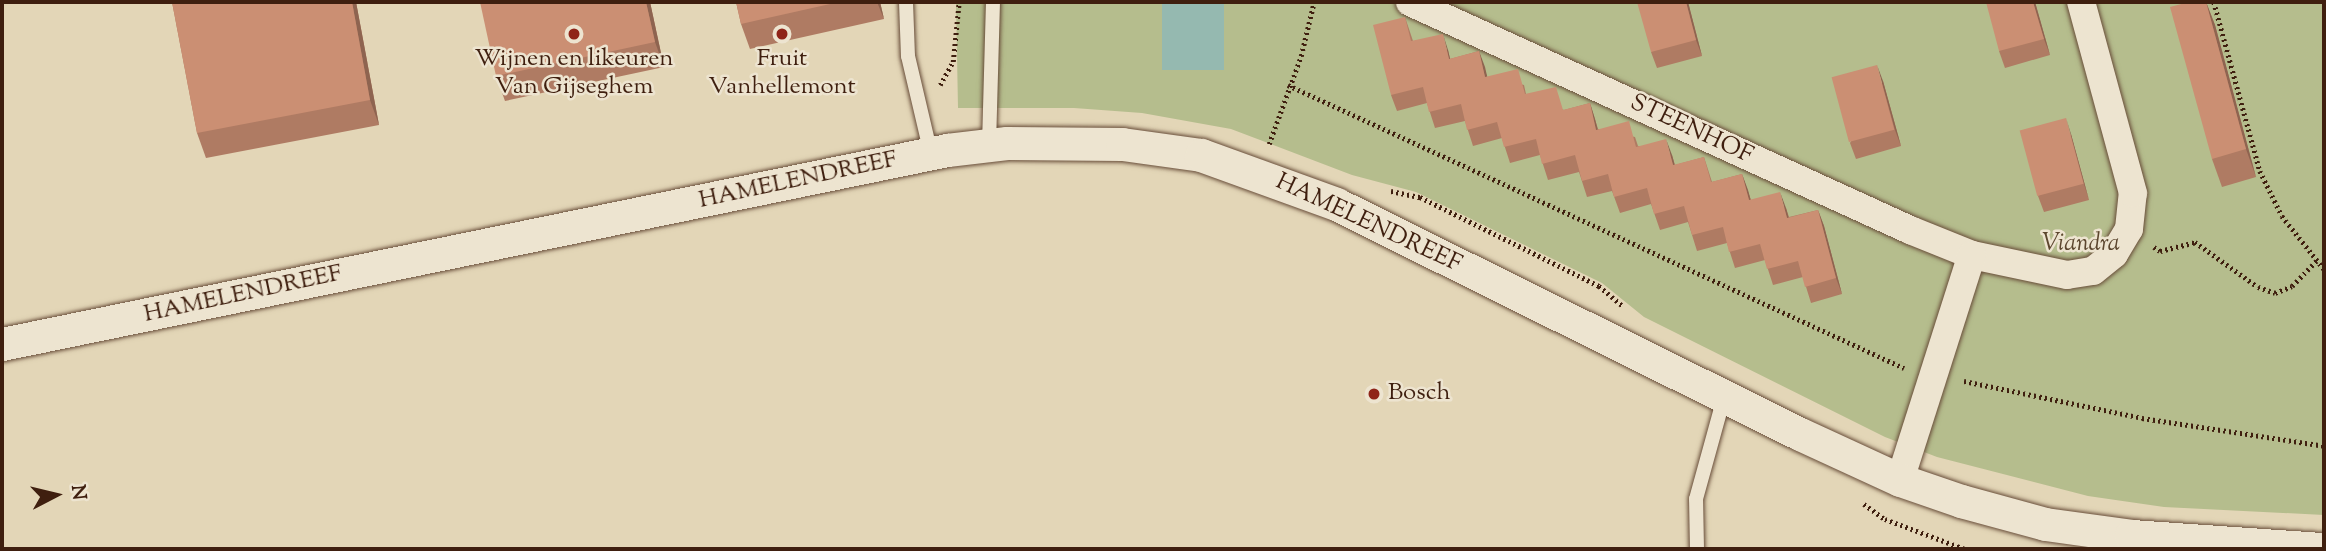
<!DOCTYPE html>
<html>
<head>
<meta charset="utf-8">
<style>
	body { margin:0 }
	#map { position:relative; width:2326px; height:551px; overflow:hidden; background:#e3d6b7; font-family:"Sorts Mill Goudy",serif }
	div>[style] { position:absolute }
	[style*='--x'] { left:calc(var(--x)*1px); top:calc(var(--y)*1px); width:calc(var(--w)*1px); rotate:calc(var(--a)*1deg) }
	.green>* { inset:0; background:#b5bd8d }
	.water>* { inset:0; background:#95b9b0; transform-origin:0 0 }
	.path>* { height:4.5px; margin-top:-2.25px; transform-origin:0; background:repeating-linear-gradient(90deg,#3f1f0f 0 2px,transparent 0 5.5px) }
	.roads { filter:drop-shadow(0 0 2px #684d39) drop-shadow(0 0 2px #684d39) }
	.service>* { height:14px; margin:-7px; padding:0 7px; transform-origin:7px; border-radius:7px; background:#ede4d0 }
	.minor>* { height:28px; margin:-14px; padding:0 14px; transform-origin:14px; border-radius:14px; background:#ede4d0 }
	.tertiary>* { height:33px; margin:-16.5px; padding:0 16.5px; transform-origin:16.5px; border-radius:16.5px; background:#ede4d0 }
	.wall>* { inset:0; background:#af7b63 }
	.shaded-wall>* { inset:0; background:#8e6450 }
	.building>* { inset:0; background:#cb8f73; transform-origin:0 0 }
	.dots>* { width:19px; height:19px; translate:-50% -50%; box-sizing:border-box; border:4px solid #ede4d0; border-radius:50% }
	span { translate:-50% -50%; white-space:nowrap; text-align:center; line-height:1.15; -webkit-text-stroke:5px #ede4d0; paint-order:stroke }
	.poi-label { font-size:24px; color:#3f1f0f }
	.left { translate:0 -50%; text-align:left }
	.street-label { font-size:24px; color:#3f1f0f }
	.park-label { font-size:24px; color:#5c462e; font-style:italic }
	.frame { position:absolute; inset:0; border:4px solid #3f1f0f; pointer-events:none }
	.north { position:absolute; left:21px; top:460px; width:70px; height:70px; -webkit-text-stroke:5px #ede4d0; paint-order:stroke; rotate:83deg; font-size:19px; font-weight:700; line-height:28px; text-align:center; color:#3f1f0f }
	.north::after { content:''; display:block; margin:auto; width:24px; height:32px; background:#3f1f0f; clip-path:polygon(50% 0,100% 100%,50% 72%,0 100%) }
</style>
</head>
<body>
<div id="map">
	<div class="green">
		<i style="clip-path:polygon(956px 2px,2324px 2px,2324px 515px,2164px 507px,2088px 496px,1937px 457px,1885px 437px,1644px 317px,1602px 283px,1416px 192px,1352px 175px,1231px 129px,1142px 113px,1074px 108px,958px 108px)"></i>
	</div>
	<div class="water">
		<i style="left:1162px;top:2px;width:62px;height:68px"></i>
	</div>
	<div class="path">
		<i style="--x:2214;--y:2;--w:175;--a:74.8"></i>
		<i style="--x:2260;--y:171;--w:50;--a:63.9"></i>
		<i style="--x:2282;--y:216;--w:68;--a:51.6"></i>
		<i style="--x:940;--y:85;--w:26;--a:-61"></i>
		<i style="--x:953;--y:62;--w:60;--a:-84.3"></i>
		<i style="--x:1288;--y:85;--w:678;--a:24.67"></i>
		<i style="--x:1269;--y:144;--w:94;--a:-70"></i>
		<i style="--x:1301;--y:56;--w:56;--a:-76.5"></i>
		<i style="--x:1391;--y:191;--w:30;--a:12"></i>
		<i style="--x:1420;--y:197;--w:200;--a:26.4"></i>
		<i style="--x:1599;--y:286;--w:31;--a:40"></i>
		<i style="--x:2154;--y:247;--w:7;--a:34"></i>
		<i style="--x:2160;--y:251;--w:36;--a:-14"></i>
		<i style="--x:2195;--y:242;--w:77;--a:35.5"></i>
		<i style="--x:2258;--y:287;--w:18;--a:19"></i>
		<i style="--x:2275;--y:293;--w:18;--a:-22"></i>
		<i style="--x:2292;--y:286;--w:35;--a:-46"></i>
		<i style="--x:1964;--y:381;--w:182;--a:11.7"></i>
		<i style="--x:2142;--y:418;--w:184;--a:8.7"></i>
		<i style="--x:1864;--y:504;--w:26;--a:36"></i>
		<i style="--x:1885;--y:519;--w:85;--a:20.6"></i>
	</div>
	<div class="roads">
		<div class="service">
			<i style="--x:906;--y:2;--w:54;--a:87.9"></i>
			<i style="--x:908;--y:56;--w:101;--a:76.8"></i>
			<i style="--x:989;--y:145;--w:143;--a:-88.4"></i>
			<i style="--x:1697;--y:549;--w:50;--a:-91.1"></i>
			<i style="--x:1696;--y:499;--w:106;--a:-74.6"></i>
		</div>
		<div class="minor">
			<i style="--x:1410;--y:2;--w:550;--a:24.51"></i>
			<i style="--x:1910;--y:230;--w:67;--a:22"></i>
			<i style="--x:1972;--y:255;--w:97;--a:11.9"></i>
			<i style="--x:2067;--y:275;--w:26;--a:-9"></i>
			<i style="--x:2093;--y:271;--w:27;--a:-39"></i>
			<i style="--x:2114;--y:254;--w:29;--a:-59"></i>
			<i style="--x:2129;--y:229;--w:36;--a:-84"></i>
			<i style="--x:2133;--y:193;--w:198;--a:-105.2"></i>
			<i style="--x:1900;--y:480;--w:236;--a:-72.3"></i>
		</div>
		<div class="tertiary">
			<i style="--x:2;--y:344;--w:965;--a:-11.6"></i>
			<i style="--x:947;--y:150;--w:60;--a:-6.7"></i>
			<i style="--x:1007;--y:143;--w:115;--a:0.5"></i>
			<i style="--x:1122;--y:144;--w:80;--a:7.9"></i>
			<i style="--x:1201;--y:155;--w:144;--a:19.9"></i>
			<i style="--x:1336;--y:204;--w:518;--a:26.37"></i>
			<i style="--x:1800;--y:434;--w:110;--a:24.7"></i>
			<i style="--x:1900;--y:480;--w:65;--a:19"></i>
			<i style="--x:1961;--y:501;--w:87;--a:15.3"></i>
			<i style="--x:2045;--y:524;--w:87;--a:7.9"></i>
			<i style="--x:2131;--y:536;--w:193;--a:3.9"></i>
		</div>
	</div>
	<div class="wall">
		<i style="clip-path:polygon(172px 2px,356px 2px,379px 125px,206px 158px,197px 133px)"></i>
		<i style="clip-path:polygon(650px 2px,664px 67px,505px 101px,496px 76px)"></i>
		<i style="clip-path:polygon(736px 2px,880px 2px,884px 19px,750px 49px,741px 24px)"></i>
		<i style="clip-path:polygon(1688px 2px,1702px 56px,1657px 68px,1651px 52px)"></i>
		<i style="clip-path:polygon(2035px 2px,2050px 55px,2005px 68px,1999px 51px)"></i>
		<i style="clip-path:polygon(2206px 2px,2215px 25px,2256px 177px,2222px 187px,2212px 159px)"></i>
		<i style="clip-path:polygon(1405px 17px,1413px 41px,1448px 50px,1450px 59px,1479px 51px,1487px 77px,1524px 85px,1526px 94px,1564px 110px,1590px 103px,1598px 129px,1635px 137px,1638px 146px,1672px 155px,1675px 165px,1704px 157px,1712px 182px,1742px 174px,1751px 200px,1786px 208px,1789px 217px,1818px 210px,1824px 226px,1842px 294px,1811px 303px,1803px 277px,1773px 285px,1765px 260px,1735px 268px,1727px 243px,1697px 251px,1688px 222px,1660px 230px,1651px 204px,1620px 213px,1612px 191px,1587px 197px,1579px 172px,1548px 180px,1540px 155px,1510px 163px,1502px 138px,1473px 146px,1465px 121px,1435px 128px,1427px 103px,1397px 111px,1391px 95px)"></i>
		<i style="clip-path:polygon(1883px 81px,1901px 146px,1856px 159px,1850px 143px)"></i>
		<i style="clip-path:polygon(2071px 134px,2089px 200px,2044px 212px,2038px 196px)"></i>
	</div>
	<div class="shaded-wall">
		<i style="clip-path:polygon(352px 2px,356px 2px,379px 125px,370px 100px)"></i>
		<i style="clip-path:polygon(646px 2px,650px 2px,664px 67px,655px 42px)"></i>
		<i style="clip-path:polygon(877px 2px,880px 2px,884px 19px)"></i>
		<i style="clip-path:polygon(1686px 2px,1688px 2px,1702px 56px,1696px 40px)"></i>
		<i style="clip-path:polygon(2033px 2px,2035px 2px,2050px 55px,2044px 39px)"></i>
		<i style="clip-path:polygon(2206px 2px,2215px 25px,2256px 177px,2246px 149px)"></i>
		<i style="clip-path:polygon(1443px 34px,1448px 50px,1454px 75px,1449px 59px)"></i>
		<i style="clip-path:polygon(1479px 51px,1485px 67px,1491px 93px,1485px 77px)"></i>
		<i style="clip-path:polygon(1877px 65px,1883px 81px,1901px 146px,1895px 130px)"></i>
		<i style="clip-path:polygon(1590px 103px,1595px 119px,1602px 146px,1596px 130px)"></i>
		<i style="clip-path:polygon(2066px 118px,2071px 134px,2089px 200px,2084px 184px)"></i>
		<i style="clip-path:polygon(1666px 139px,1672px 155px,1679px 181px,1673px 165px)"></i>
		<i style="clip-path:polygon(1742px 174px,1748px 190px,1755px 216px,1749px 200px)"></i>
		<i style="clip-path:polygon(1780px 192px,1786px 208px,1793px 234px,1787px 218px)"></i>
		<i style="clip-path:polygon(1818px 210px,1824px 226px,1842px 294px,1836px 278px)"></i>
	</div>
	<div class="building">
		<i style="clip-path:polygon(172px 2px,352px 2px,370px 100px,197px 133px)"></i>
		<i style="clip-path:polygon(480px 2px,646px 2px,655px 42px,496px 76px)"></i>
		<i style="clip-path:polygon(736px 2px,839px 2px,741px 24px)"></i>
		<i style="clip-path:polygon(1637px 2px,1686px 2px,1696px 40px,1651px 52px)"></i>
		<i style="clip-path:polygon(1986px 2px,2033px 2px,2044px 39px,1999px 51px)"></i>
		<i style="clip-path:polygon(2189px 2px,2206px 2px,2246px 149px,2212px 159px,2170px 7px)"></i>
		<i style="clip-path:polygon(1405px 17px,1411px 41px,1443px 34px,1449px 59px,1479px 51px,1485px 77px,1518px 69px,1525px 94px,1556px 87px,1563px 110px,1590px 103px,1596px 130px,1629px 121px,1636px 147px,1666px 139px,1673px 165px,1704px 157px,1711px 182px,1742px 174px,1749px 200px,1780px 192px,1787px 218px,1818px 210px,1836px 278px,1805px 287px,1798px 261px,1767px 269px,1760px 244px,1729px 252px,1723px 227px,1692px 235px,1684px 206px,1654px 214px,1647px 188px,1614px 197px,1608px 174px,1582px 181px,1575px 155px,1542px 164px,1536px 139px,1504px 147px,1497px 122px,1467px 130px,1461px 104px,1429px 112px,1423px 87px,1391px 95px,1373px 25px)"></i>
		<i style="left:1877px;top:65px;width:67px;height:47px;rotate:75deg"></i>
		<i style="left:2066px;top:118px;width:68px;height:48px;rotate:75deg"></i>
	</div>
	<div class="dots">
		<i style="left:574px;top:34px;background:#8f2418"></i>
		<i style="left:782px;top:34px;background:#8f2418"></i>
		<i style="left:1374px;top:394px;background:#8f2418"></i>
	</div>
	<div class="poi-label">
		<span style="left:574px;top:74px">Wijnen en likeuren<br>Van Gijseghem</span>
		<span style="left:782px;top:74px">Fruit<br>Vanhellemont</span>
		<span class="left" style="left:1388px;top:394px">Bosch</span>
	</div>
	<div class="street-label">
		<span style="left:1691px;top:130px;rotate:25deg">STEENHOF</span>
		<span style="left:798px;top:181px;rotate:-12deg">HAMELENDREEF</span>
		<span style="left:1368px;top:224px;rotate:25deg">HAMELENDREEF</span>
		<span style="left:243px;top:295px;rotate:-12deg">HAMELENDREEF</span>
	</div>
	<div class="park-label">
		<span style="left:2081px;top:245px">Viandra</span>
	</div>
	<div class="frame"></div>
	<div class="north">N</div>
</div>
</body>
</html>
